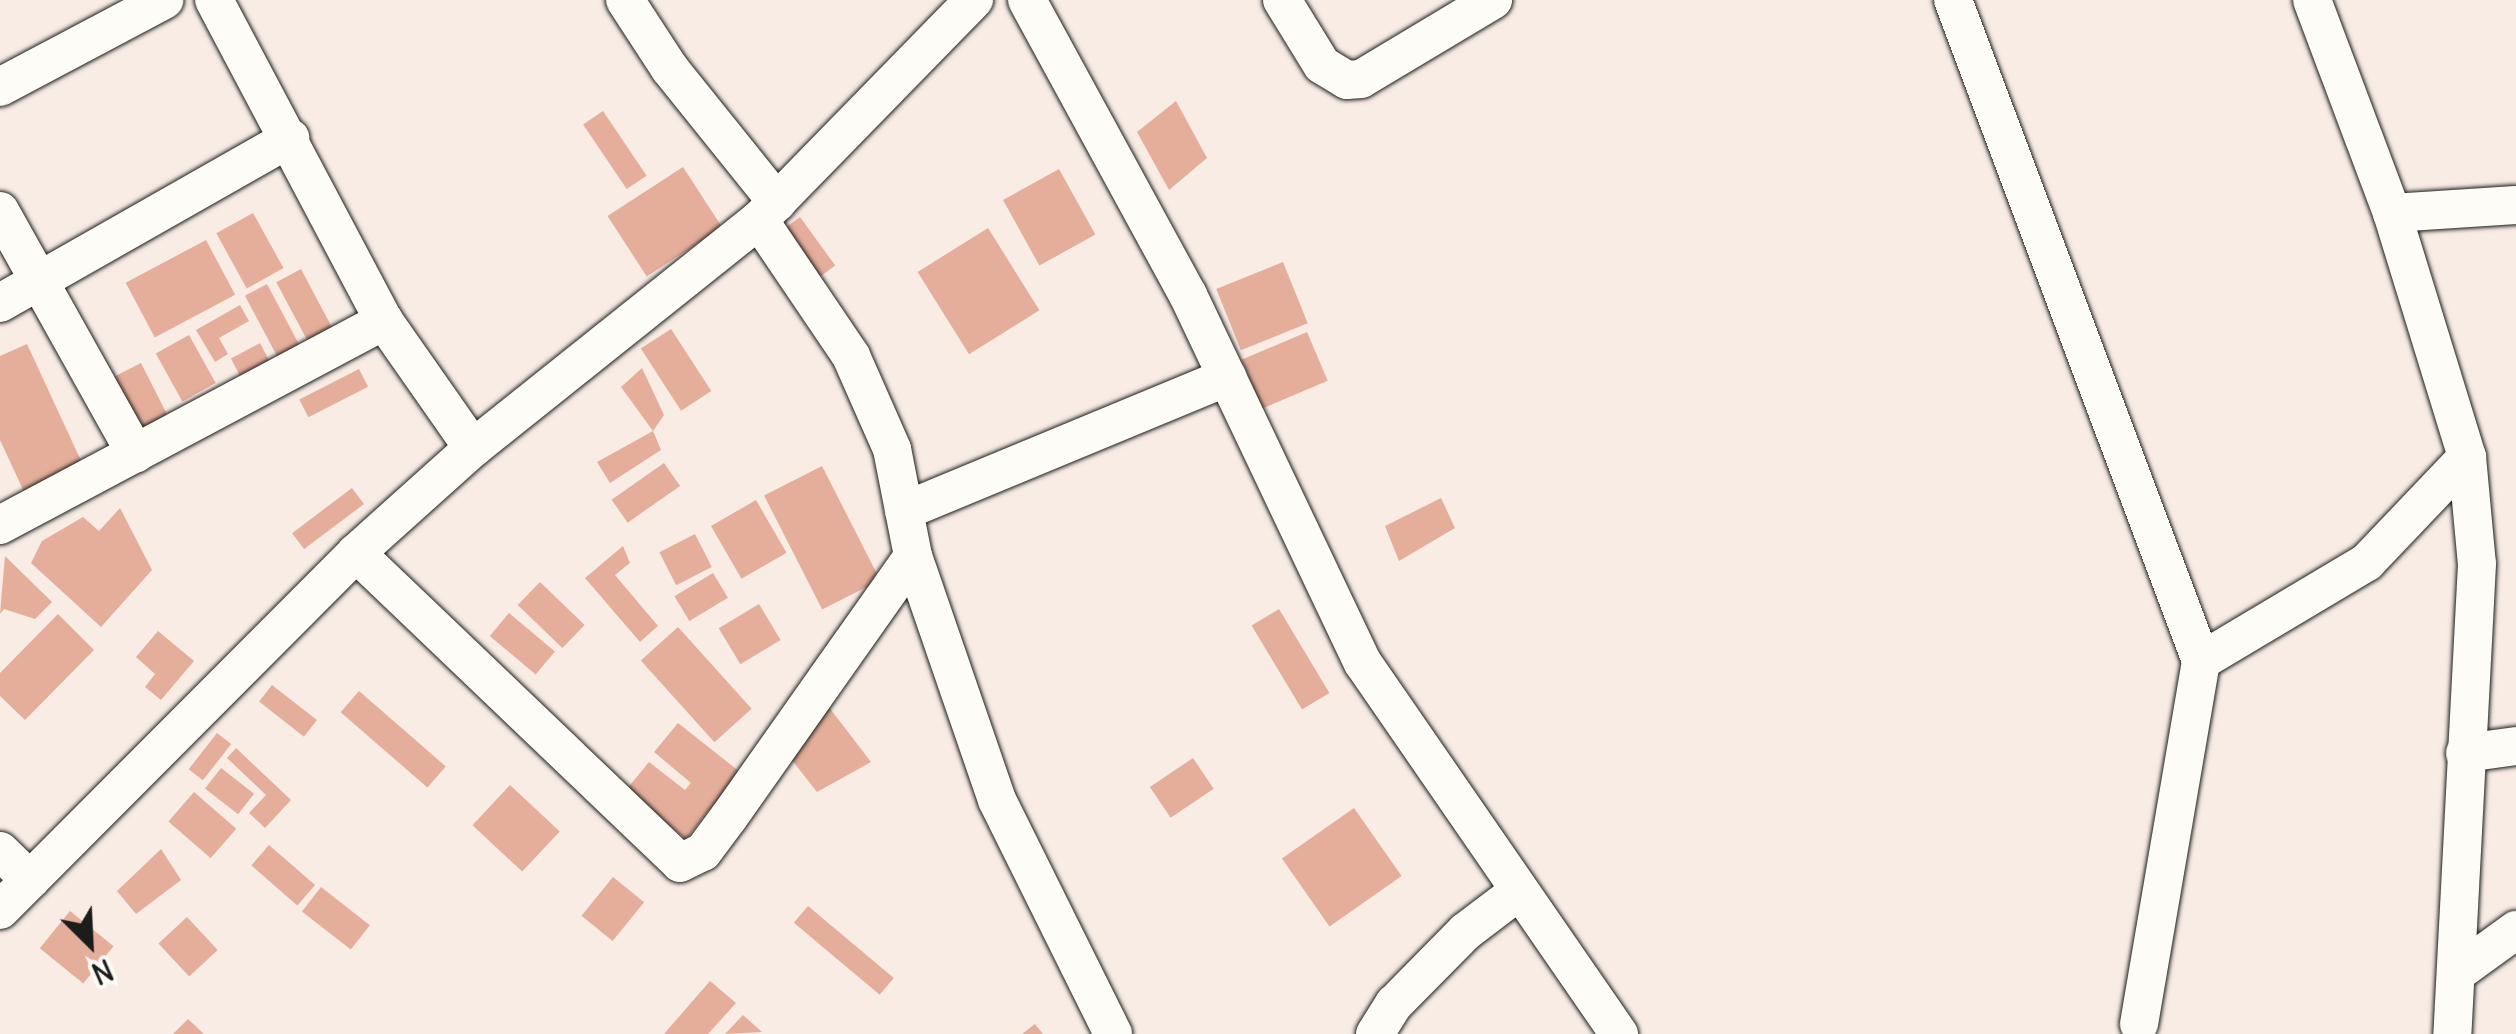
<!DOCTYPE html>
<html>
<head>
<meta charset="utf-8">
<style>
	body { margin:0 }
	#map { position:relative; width:2516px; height:1034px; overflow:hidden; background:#f8ece5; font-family:Delius,sans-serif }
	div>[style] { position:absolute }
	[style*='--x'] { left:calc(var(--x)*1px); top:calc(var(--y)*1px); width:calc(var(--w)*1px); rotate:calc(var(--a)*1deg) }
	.building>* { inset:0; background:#e5ae9b; transform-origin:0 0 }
	.roads { filter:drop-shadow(0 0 2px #1c1c1c) drop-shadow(0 0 2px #1c1c1c) }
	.minor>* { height:38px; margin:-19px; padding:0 19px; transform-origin:19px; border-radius:19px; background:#fdfcf7 }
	span { translate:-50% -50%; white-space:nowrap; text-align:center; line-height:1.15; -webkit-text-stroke:9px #fdfcf7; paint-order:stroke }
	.north { position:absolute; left:40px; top:894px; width:100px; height:100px; -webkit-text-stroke:8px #fdfcf7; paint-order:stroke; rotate:156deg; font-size:28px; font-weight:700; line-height:40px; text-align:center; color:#1c1c1c }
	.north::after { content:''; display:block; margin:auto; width:35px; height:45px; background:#1c1c1c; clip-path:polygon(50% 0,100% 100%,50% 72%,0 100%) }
</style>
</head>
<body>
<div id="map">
	<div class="building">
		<i style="clip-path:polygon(1176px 101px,1207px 158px,1169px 190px,1137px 132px)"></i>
		<i style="left:603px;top:111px;width:78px;height:24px;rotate:56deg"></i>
		<i style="left:683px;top:167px;width:72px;height:90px;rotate:57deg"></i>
		<i style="left:1059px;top:169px;width:75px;height:64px;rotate:61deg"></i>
		<i style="left:253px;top:213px;width:63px;height:42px;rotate:61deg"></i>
		<i style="left:800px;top:217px;width:60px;height:25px;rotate:54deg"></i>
		<i style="left:988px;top:228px;width:97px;height:83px;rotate:58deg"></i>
		<i style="left:206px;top:240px;width:62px;height:91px;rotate:62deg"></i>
		<i style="left:1283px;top:262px;width:66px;height:72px;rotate:68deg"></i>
		<i style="left:301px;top:269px;width:67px;height:28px;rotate:62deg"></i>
		<i style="left:267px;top:284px;width:71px;height:25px;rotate:62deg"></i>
		<i style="clip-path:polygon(240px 305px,249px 321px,219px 338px,228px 354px,215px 362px,196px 330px)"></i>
		<i style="left:671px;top:329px;width:74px;height:36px;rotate:57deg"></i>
		<i style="left:1307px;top:332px;width:53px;height:71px;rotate:67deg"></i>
		<i style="left:189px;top:335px;width:55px;height:38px;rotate:61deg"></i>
		<i style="left:260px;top:343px;width:24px;height:33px;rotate:62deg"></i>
		<i style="clip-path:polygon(27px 344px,83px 465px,24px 492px,0 440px,0 356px)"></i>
		<i style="left:141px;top:363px;width:65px;height:38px;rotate:63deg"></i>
		<i style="clip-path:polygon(642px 368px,664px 415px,653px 431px,621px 387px)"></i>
		<i style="left:359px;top:369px;width:20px;height:67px;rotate:63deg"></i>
		<i style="clip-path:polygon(653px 431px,661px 450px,610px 483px,597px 462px)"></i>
		<i style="left:664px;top:463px;width:28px;height:64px;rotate:55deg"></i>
		<i style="left:822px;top:466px;width:128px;height:65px;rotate:63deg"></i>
		<i style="left:352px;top:488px;width:20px;height:75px;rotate:53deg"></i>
		<i style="clip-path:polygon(1441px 498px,1455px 528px,1399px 561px,1385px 526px)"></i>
		<i style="left:756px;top:500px;width:61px;height:52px;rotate:60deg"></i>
		<i style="clip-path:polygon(120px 508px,152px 570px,101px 627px,31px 563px,42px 541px,83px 517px,99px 531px)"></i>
		<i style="left:695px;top:534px;width:37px;height:40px;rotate:63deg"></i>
		<i style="clip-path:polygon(623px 546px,630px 563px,615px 575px,658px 626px,640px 642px,585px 578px)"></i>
		<i style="clip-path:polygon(5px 556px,52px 602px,35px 619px,4px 609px,0 614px)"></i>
		<i style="left:713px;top:573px;width:29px;height:45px;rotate:59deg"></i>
		<i style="left:540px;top:582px;width:62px;height:32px;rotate:44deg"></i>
		<i style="left:759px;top:604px;width:42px;height:47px;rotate:59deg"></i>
		<i style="left:1279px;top:609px;width:98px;height:32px;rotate:59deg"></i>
		<i style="left:509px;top:613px;width:60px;height:30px;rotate:40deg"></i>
		<i style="clip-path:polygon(58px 614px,94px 650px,25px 720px,0 696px,0 673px)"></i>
		<i style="left:678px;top:627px;width:110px;height:50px;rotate:48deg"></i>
		<i style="clip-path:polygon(158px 631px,194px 661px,161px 700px,145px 687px,155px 674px,136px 657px)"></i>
		<i style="left:272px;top:685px;width:57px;height:21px;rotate:38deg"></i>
		<i style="left:359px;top:691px;width:115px;height:28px;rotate:41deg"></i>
		<i style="clip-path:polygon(825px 702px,871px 762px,817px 792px,784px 750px)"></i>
		<i style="clip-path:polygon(678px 723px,740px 772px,686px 839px,626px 790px,649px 762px,685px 790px,691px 783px,654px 752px)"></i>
		<i style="left:217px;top:733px;width:18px;height:46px;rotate:38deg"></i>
		<i style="clip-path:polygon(236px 748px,291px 800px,265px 828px,249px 813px,266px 795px,227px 758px)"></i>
		<i style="left:1193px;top:758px;width:37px;height:52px;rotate:56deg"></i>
		<i style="left:221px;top:768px;width:42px;height:26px;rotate:38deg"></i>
		<i style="left:510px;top:785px;width:68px;height:55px;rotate:43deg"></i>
		<i style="left:194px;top:792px;width:56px;height:39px;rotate:41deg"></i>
		<i style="left:1354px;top:808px;width:83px;height:88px;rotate:55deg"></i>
		<i style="left:269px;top:845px;width:61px;height:27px;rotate:41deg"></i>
		<i style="clip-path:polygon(161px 849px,181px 880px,136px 914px,117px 891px)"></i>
		<i style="left:613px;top:877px;width:40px;height:50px;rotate:39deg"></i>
		<i style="left:321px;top:887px;width:62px;height:31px;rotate:38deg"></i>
		<i style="left:808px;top:906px;width:112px;height:22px;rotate:40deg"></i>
		<i style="left:70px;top:911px;width:56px;height:48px;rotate:39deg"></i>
		<i style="left:187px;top:917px;width:45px;height:39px;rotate:47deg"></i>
		<i style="clip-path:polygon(710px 981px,736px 1003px,708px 1034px,664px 1034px)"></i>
		<i style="clip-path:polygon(743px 1015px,762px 1032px,725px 1034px)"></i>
		<i style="clip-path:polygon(188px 1019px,204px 1034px,173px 1034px)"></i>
		<i style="clip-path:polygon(1035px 1024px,1043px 1034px,1022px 1034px)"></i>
	</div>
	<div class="roads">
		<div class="minor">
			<i style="--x:214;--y:0;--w:363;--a:62.1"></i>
			<i style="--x:384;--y:321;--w:155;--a:55"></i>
			<i style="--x:625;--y:0;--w:82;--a:56.9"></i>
			<i style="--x:670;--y:69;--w:171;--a:51.2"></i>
			<i style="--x:1027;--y:0;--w:336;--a:61.4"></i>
			<i style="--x:1188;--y:295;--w:407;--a:64.6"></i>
			<i style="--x:1363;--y:663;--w:451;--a:55.4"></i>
			<i style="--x:1282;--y:0;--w:76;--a:58.4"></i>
			<i style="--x:1322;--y:65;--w:29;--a:31"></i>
			<i style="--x:1347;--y:80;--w:14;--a:-4"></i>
			<i style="--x:1361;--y:79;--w:154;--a:-30.9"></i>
			<i style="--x:1953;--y:0;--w:706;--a:69.43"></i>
			<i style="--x:2312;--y:0;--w:228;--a:69.4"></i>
			<i style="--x:2392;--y:213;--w:255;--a:72.9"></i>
			<i style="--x:2467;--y:457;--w:107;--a:84.7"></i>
			<i style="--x:2477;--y:564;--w:471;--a:93"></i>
			<i style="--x:0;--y:87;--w:186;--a:-27.9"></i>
			<i style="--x:0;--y:211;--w:278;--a:60.8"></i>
			<i style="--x:2392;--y:213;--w:124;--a:-3.7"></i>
			<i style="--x:759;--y:220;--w:164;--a:55.9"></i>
			<i style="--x:851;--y:356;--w:102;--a:66.2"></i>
			<i style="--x:892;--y:449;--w:109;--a:78.9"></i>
			<i style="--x:913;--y:556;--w:258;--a:71"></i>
			<i style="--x:997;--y:800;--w:261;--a:63.6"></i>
			<i style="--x:0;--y:303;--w:334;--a:-29.6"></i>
			<i style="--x:904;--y:511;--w:350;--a:-22.5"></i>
			<i style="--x:0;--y:525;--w:435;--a:-28"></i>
			<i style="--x:356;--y:553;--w:448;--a:43.7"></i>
			<i style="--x:680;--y:863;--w:25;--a:-26"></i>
			<i style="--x:703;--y:852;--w:44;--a:-53.4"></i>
			<i style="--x:729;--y:817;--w:319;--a:-54.8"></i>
			<i style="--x:2465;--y:753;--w:51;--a:-7.8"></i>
			<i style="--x:0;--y:851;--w:42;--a:44"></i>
			<i style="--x:0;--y:910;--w:504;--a:-45.08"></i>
			<i style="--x:356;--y:553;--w:157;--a:-41.9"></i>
			<i style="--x:473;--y:448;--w:366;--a:-38.6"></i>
			<i style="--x:759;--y:220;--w:308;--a:-45.7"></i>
			<i style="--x:2458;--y:972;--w:72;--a:-35.9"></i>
			<i style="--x:2139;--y:1024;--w:368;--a:-80.3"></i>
			<i style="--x:2201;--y:661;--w:193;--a:-30.8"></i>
			<i style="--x:2367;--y:562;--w:145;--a:-46.4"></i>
			<i style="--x:1375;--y:1034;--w:36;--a:-58"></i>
			<i style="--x:1394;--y:1004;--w:101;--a:-45.4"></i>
			<i style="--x:1465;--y:932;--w:68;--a:-37.2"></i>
		</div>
	</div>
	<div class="north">N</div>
</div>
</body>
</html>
